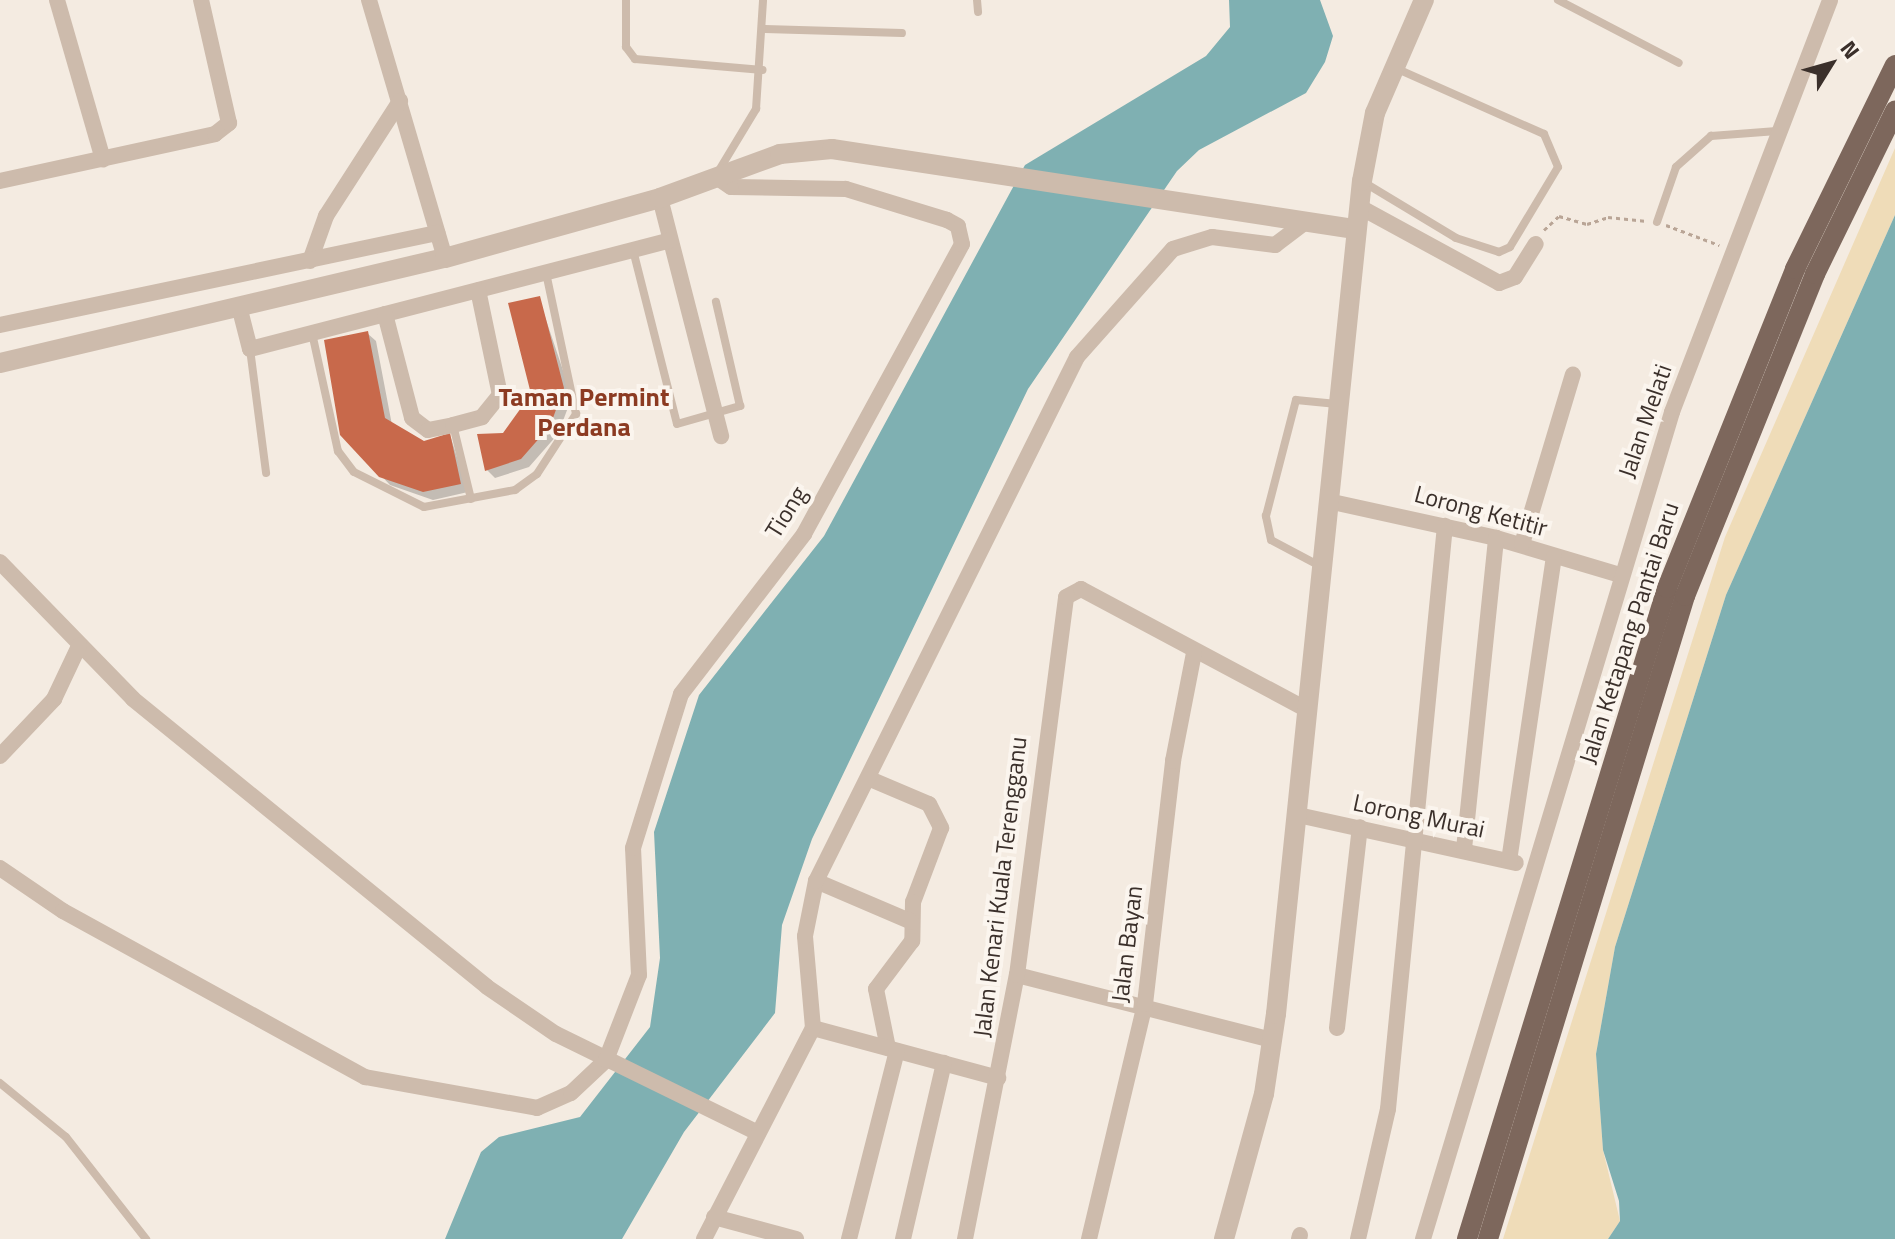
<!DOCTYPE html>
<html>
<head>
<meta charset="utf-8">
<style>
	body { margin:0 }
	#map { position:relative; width:1895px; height:1239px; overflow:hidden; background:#f4ebe1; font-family:"Titillium Web",sans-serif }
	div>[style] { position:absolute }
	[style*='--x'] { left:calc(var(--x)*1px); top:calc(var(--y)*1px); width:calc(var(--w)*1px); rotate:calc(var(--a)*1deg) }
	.sand>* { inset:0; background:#efdcb8 }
	.water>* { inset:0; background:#7fb0b2 }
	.shadow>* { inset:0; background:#0003 }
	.building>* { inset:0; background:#c8694b }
	.path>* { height:3px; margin-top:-1.5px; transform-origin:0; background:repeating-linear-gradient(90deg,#b9a596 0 4px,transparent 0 8px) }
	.service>* { height:8px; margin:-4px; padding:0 4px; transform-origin:4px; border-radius:4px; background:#cdbbac }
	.minor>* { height:16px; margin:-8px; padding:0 8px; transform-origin:8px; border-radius:8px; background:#cdbbac }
	.tertiary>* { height:20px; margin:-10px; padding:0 10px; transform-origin:10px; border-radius:10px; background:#cdbbac }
	.primary>* { height:20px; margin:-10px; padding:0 10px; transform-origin:10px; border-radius:10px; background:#7d675c }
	span { translate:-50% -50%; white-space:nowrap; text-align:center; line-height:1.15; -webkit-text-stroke:8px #fbf5ee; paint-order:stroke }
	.street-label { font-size:24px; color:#3b302b }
	.neighbourhood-label { font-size:26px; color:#8c3b22; font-weight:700 }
	.north { position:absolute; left:1791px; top:24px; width:80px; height:80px; -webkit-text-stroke:6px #fbf5ee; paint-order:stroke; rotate:53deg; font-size:22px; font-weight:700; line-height:32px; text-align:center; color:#3b302b }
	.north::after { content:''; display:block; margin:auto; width:28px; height:36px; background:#3b302b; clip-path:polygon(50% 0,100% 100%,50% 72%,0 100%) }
</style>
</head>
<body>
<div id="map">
	<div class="sand">
		<i style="clip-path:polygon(1895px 148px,1895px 215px,1726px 595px,1615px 947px,1596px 1054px,1603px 1150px,1620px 1221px,1608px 1239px,1503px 1239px,1725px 537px)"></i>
	</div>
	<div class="water">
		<i style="clip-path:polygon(1229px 0,1320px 0,1333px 36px,1325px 62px,1306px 93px,1199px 150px,1177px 171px,1028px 389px,812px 839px,782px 925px,775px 1013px,684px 1132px,622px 1239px,445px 1239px,481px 1152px,499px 1137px,580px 1117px,650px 1027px,660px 958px,654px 832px,699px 695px,824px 536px,1025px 165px,1206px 56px,1230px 27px)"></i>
		<i style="clip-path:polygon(1895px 215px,1895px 1239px,1608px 1239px,1620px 1221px,1619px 1201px,1603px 1150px,1596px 1054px,1615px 947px,1726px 595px)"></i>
	</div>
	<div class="shadow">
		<i style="clip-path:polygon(539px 299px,572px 397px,558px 434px,529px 467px,495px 478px,487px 470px,533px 395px)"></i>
		<i style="clip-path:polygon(367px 333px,376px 341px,392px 425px,424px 443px,450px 435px,468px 492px,433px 500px,390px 485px,342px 434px)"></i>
	</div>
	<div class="building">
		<i style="clip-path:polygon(540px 296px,564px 388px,550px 426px,521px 459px,485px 471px,477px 434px,503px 433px,531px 394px,508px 303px)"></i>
		<i style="clip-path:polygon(368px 331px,385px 418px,424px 441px,450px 433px,461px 484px,423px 492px,379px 477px,340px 435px,324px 340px)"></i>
	</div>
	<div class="path">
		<i style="--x:1666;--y:225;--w:57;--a:20.7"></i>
		<i style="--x:1544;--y:230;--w:21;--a:-43"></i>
		<i style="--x:1559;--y:216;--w:29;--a:16"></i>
		<i style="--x:1587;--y:224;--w:22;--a:-18"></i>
		<i style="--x:1608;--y:217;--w:39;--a:6"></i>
	</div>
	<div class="service">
		<i style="--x:626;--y:0;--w:47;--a:90"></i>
		<i style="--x:626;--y:47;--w:15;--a:53"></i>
		<i style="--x:635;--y:59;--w:128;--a:4.9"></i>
		<i style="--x:977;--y:0;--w:12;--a:85"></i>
		<i style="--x:1558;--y:0;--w:136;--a:27.5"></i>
		<i style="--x:765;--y:29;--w:137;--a:1.7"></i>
		<i style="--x:718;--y:172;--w:74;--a:-58.9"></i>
		<i style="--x:756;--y:109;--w:109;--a:-86.3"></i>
		<i style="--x:1365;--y:183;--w:106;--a:31.1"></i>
		<i style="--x:1456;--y:238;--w:45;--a:18"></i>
		<i style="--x:1499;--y:252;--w:12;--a:-24"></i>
		<i style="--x:1510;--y:247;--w:93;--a:-59"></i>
		<i style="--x:1558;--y:167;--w:36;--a:-113"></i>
		<i style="--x:1544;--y:134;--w:163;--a:-156.1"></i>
		<i style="--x:1657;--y:222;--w:58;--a:-70.9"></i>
		<i style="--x:1676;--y:167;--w:47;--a:-41.5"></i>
		<i style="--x:1711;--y:136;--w:66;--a:-4.3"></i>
		<i style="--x:633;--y:250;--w:179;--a:75.8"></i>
		<i style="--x:677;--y:424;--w:66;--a:-15.9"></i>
		<i style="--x:740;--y:406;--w:107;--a:-103"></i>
		<i style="--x:312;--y:333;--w:121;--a:77.6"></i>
		<i style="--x:338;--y:451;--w:26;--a:53"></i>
		<i style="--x:354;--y:472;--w:78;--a:26.6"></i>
		<i style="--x:424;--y:507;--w:93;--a:-10.6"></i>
		<i style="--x:515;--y:490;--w:27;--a:-36"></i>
		<i style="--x:537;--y:474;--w:72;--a:-57"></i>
		<i style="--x:576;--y:414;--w:144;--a:-102"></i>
		<i style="--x:250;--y:349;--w:125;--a:82.6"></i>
		<i style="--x:453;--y:425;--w:76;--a:76.3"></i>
		<i style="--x:1320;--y:566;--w:55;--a:-152"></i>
		<i style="--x:1271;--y:540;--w:25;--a:-102"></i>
		<i style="--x:1266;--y:516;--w:120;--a:-75.5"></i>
		<i style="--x:1296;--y:400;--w:41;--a:5.6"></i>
		<i style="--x:0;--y:1083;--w:85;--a:39.3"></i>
		<i style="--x:66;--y:1137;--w:130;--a:51.9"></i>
	</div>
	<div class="minor">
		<i style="--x:57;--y:0;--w:166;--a:73.9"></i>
		<i style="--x:369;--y:0;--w:269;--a:73.6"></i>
		<i style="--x:0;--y:181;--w:220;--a:-12.3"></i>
		<i style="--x:215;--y:134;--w:18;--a:-38"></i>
		<i style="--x:229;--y:123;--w:126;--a:-102.8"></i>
		<i style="--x:660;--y:198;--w:246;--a:75.6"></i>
		<i style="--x:1358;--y:206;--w:161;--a:28.6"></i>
		<i style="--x:1499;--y:283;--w:17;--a:-21"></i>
		<i style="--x:1515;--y:277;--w:39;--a:-58"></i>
		<i style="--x:310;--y:261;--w:48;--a:-70.4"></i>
		<i style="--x:326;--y:216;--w:137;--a:-57.2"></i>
		<i style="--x:240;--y:310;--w:40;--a:75.6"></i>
		<i style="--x:250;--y:349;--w:434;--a:-14.5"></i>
		<i style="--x:385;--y:314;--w:107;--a:75.4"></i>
		<i style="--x:412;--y:418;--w:20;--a:37"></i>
		<i style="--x:428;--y:430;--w:25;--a:-11"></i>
		<i style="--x:453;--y:425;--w:30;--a:-15"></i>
		<i style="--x:482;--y:417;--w:28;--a:-51"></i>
		<i style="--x:500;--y:395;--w:107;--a:-101.8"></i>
		<i style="--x:0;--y:325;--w:447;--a:-11.9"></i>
		<i style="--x:1328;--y:501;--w:172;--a:12.4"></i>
		<i style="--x:1496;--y:538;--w:129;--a:16.6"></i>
		<i style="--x:1522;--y:544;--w:177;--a:-73.3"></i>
		<i style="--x:0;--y:562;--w:191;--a:45.8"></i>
		<i style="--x:133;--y:699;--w:456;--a:39.1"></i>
		<i style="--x:487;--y:987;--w:83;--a:34.3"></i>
		<i style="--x:556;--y:1034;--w:225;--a:26.1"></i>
		<i style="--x:0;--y:756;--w:79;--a:-46.5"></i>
		<i style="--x:54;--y:699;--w:59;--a:-64.7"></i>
		<i style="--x:870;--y:779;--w:64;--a:23"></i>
		<i style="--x:929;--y:804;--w:27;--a:63"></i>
		<i style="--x:941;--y:828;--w:79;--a:110.7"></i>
		<i style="--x:913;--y:902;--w:39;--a:91"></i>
		<i style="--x:912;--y:941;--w:60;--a:126.9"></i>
		<i style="--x:876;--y:989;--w:60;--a:78.5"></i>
		<i style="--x:1298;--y:815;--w:223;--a:12.4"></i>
		<i style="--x:1464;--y:849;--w:313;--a:-84.1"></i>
		<i style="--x:1509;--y:861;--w:308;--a:-81.6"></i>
		<i style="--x:0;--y:868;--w:76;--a:34.3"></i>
		<i style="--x:63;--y:911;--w:345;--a:28.8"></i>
		<i style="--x:365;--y:1077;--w:175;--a:10.2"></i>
		<i style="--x:537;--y:1108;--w:37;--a:-24"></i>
		<i style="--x:571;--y:1093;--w:48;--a:-43.3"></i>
		<i style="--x:606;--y:1060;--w:91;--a:-68.8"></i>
		<i style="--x:639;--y:975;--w:127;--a:-92.7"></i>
		<i style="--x:633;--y:848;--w:161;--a:-72.7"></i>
		<i style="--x:681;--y:694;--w:202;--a:-52.4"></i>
		<i style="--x:804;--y:534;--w:330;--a:-61.4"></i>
		<i style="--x:962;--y:244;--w:18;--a:-103"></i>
		<i style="--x:958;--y:226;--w:13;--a:-151"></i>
		<i style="--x:947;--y:220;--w:106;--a:-162.9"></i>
		<i style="--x:846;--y:189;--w:115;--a:-179"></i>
		<i style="--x:731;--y:187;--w:18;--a:-146"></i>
		<i style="--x:816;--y:881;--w:104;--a:23.1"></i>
		<i style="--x:1017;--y:975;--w:263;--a:14.3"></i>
		<i style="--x:813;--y:1028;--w:192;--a:15.1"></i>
		<i style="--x:1337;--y:1028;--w:202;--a:-83.5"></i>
		<i style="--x:714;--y:1217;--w:85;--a:15"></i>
		<i style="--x:704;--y:1239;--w:237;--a:-62.7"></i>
		<i style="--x:813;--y:1028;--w:92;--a:-95"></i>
		<i style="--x:805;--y:936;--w:56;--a:-78.7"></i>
		<i style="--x:816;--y:881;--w:585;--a:-63.52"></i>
		<i style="--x:1077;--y:357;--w:144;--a:-48.4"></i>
		<i style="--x:1173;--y:249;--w:41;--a:-17.1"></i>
		<i style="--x:1212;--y:237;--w:64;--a:7.2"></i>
		<i style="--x:1275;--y:245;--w:38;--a:-37"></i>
		<i style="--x:849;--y:1239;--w:194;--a:-75.7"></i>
		<i style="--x:903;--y:1239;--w:181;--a:-76.9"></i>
		<i style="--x:965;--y:1239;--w:269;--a:-78.9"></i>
		<i style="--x:1017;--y:975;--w:381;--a:-82.6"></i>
		<i style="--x:1066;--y:597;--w:17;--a:-28"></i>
		<i style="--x:1081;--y:589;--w:255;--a:28.1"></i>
		<i style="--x:1089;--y:1239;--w:242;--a:-76.6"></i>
		<i style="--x:1145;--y:1004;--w:245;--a:-83.4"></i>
		<i style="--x:1173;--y:761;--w:110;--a:-79"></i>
		<i style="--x:1299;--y:1239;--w:4;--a:-76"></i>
		<i style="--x:1358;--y:1239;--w:133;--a:-77"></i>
		<i style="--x:1388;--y:1109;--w:586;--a:-84.42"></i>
		<i style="--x:1423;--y:1239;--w:864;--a:-73.24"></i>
		<i style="--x:1672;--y:412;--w:441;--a:-69"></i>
	</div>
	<div class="tertiary">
		<i style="--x:0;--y:363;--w:457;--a:-13.3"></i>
		<i style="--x:445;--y:258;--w:223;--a:-15.6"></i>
		<i style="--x:660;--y:198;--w:128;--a:-20.1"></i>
		<i style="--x:780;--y:154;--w:52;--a:-5.5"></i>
		<i style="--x:832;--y:149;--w:529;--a:8.7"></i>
		<i style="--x:1224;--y:1239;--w:150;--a:-74.6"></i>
		<i style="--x:1264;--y:1094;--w:81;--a:-81.5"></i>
		<i style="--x:1276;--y:1014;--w:837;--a:-84.11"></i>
		<i style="--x:1362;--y:181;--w:69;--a:-79.2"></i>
		<i style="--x:1375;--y:113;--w:123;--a:-66.6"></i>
	</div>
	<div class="primary">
		<i style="--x:1467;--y:1239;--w:681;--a:-72.92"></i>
		<i style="--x:1667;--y:588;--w:344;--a:-68.1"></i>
		<i style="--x:1795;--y:269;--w:227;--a:-63.9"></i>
		<i style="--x:1488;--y:1239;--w:673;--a:-72.97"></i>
		<i style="--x:1685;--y:596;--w:347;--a:-68"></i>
		<i style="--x:1815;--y:274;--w:182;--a:-63.9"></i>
	</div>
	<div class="street-label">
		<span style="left:1645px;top:421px;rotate:-71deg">Jalan Melati</span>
		<span style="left:1481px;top:511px;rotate:15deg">Lorong Ketitir</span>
		<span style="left:786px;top:512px;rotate:-58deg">Tiong</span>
		<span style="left:1629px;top:633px;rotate:-72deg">Jalan Ketapang Pantai Baru</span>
		<span style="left:1419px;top:816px;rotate:12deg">Lorong Murai</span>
		<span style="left:1000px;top:887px;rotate:-83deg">Jalan Kenari Kuala Terengganu</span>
		<span style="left:1127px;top:944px;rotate:-83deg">Jalan Bayan</span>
	</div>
	<div class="neighbourhood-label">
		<span style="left:584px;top:412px">Taman Permint<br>Perdana</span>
	</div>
	<div class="north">N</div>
</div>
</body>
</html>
